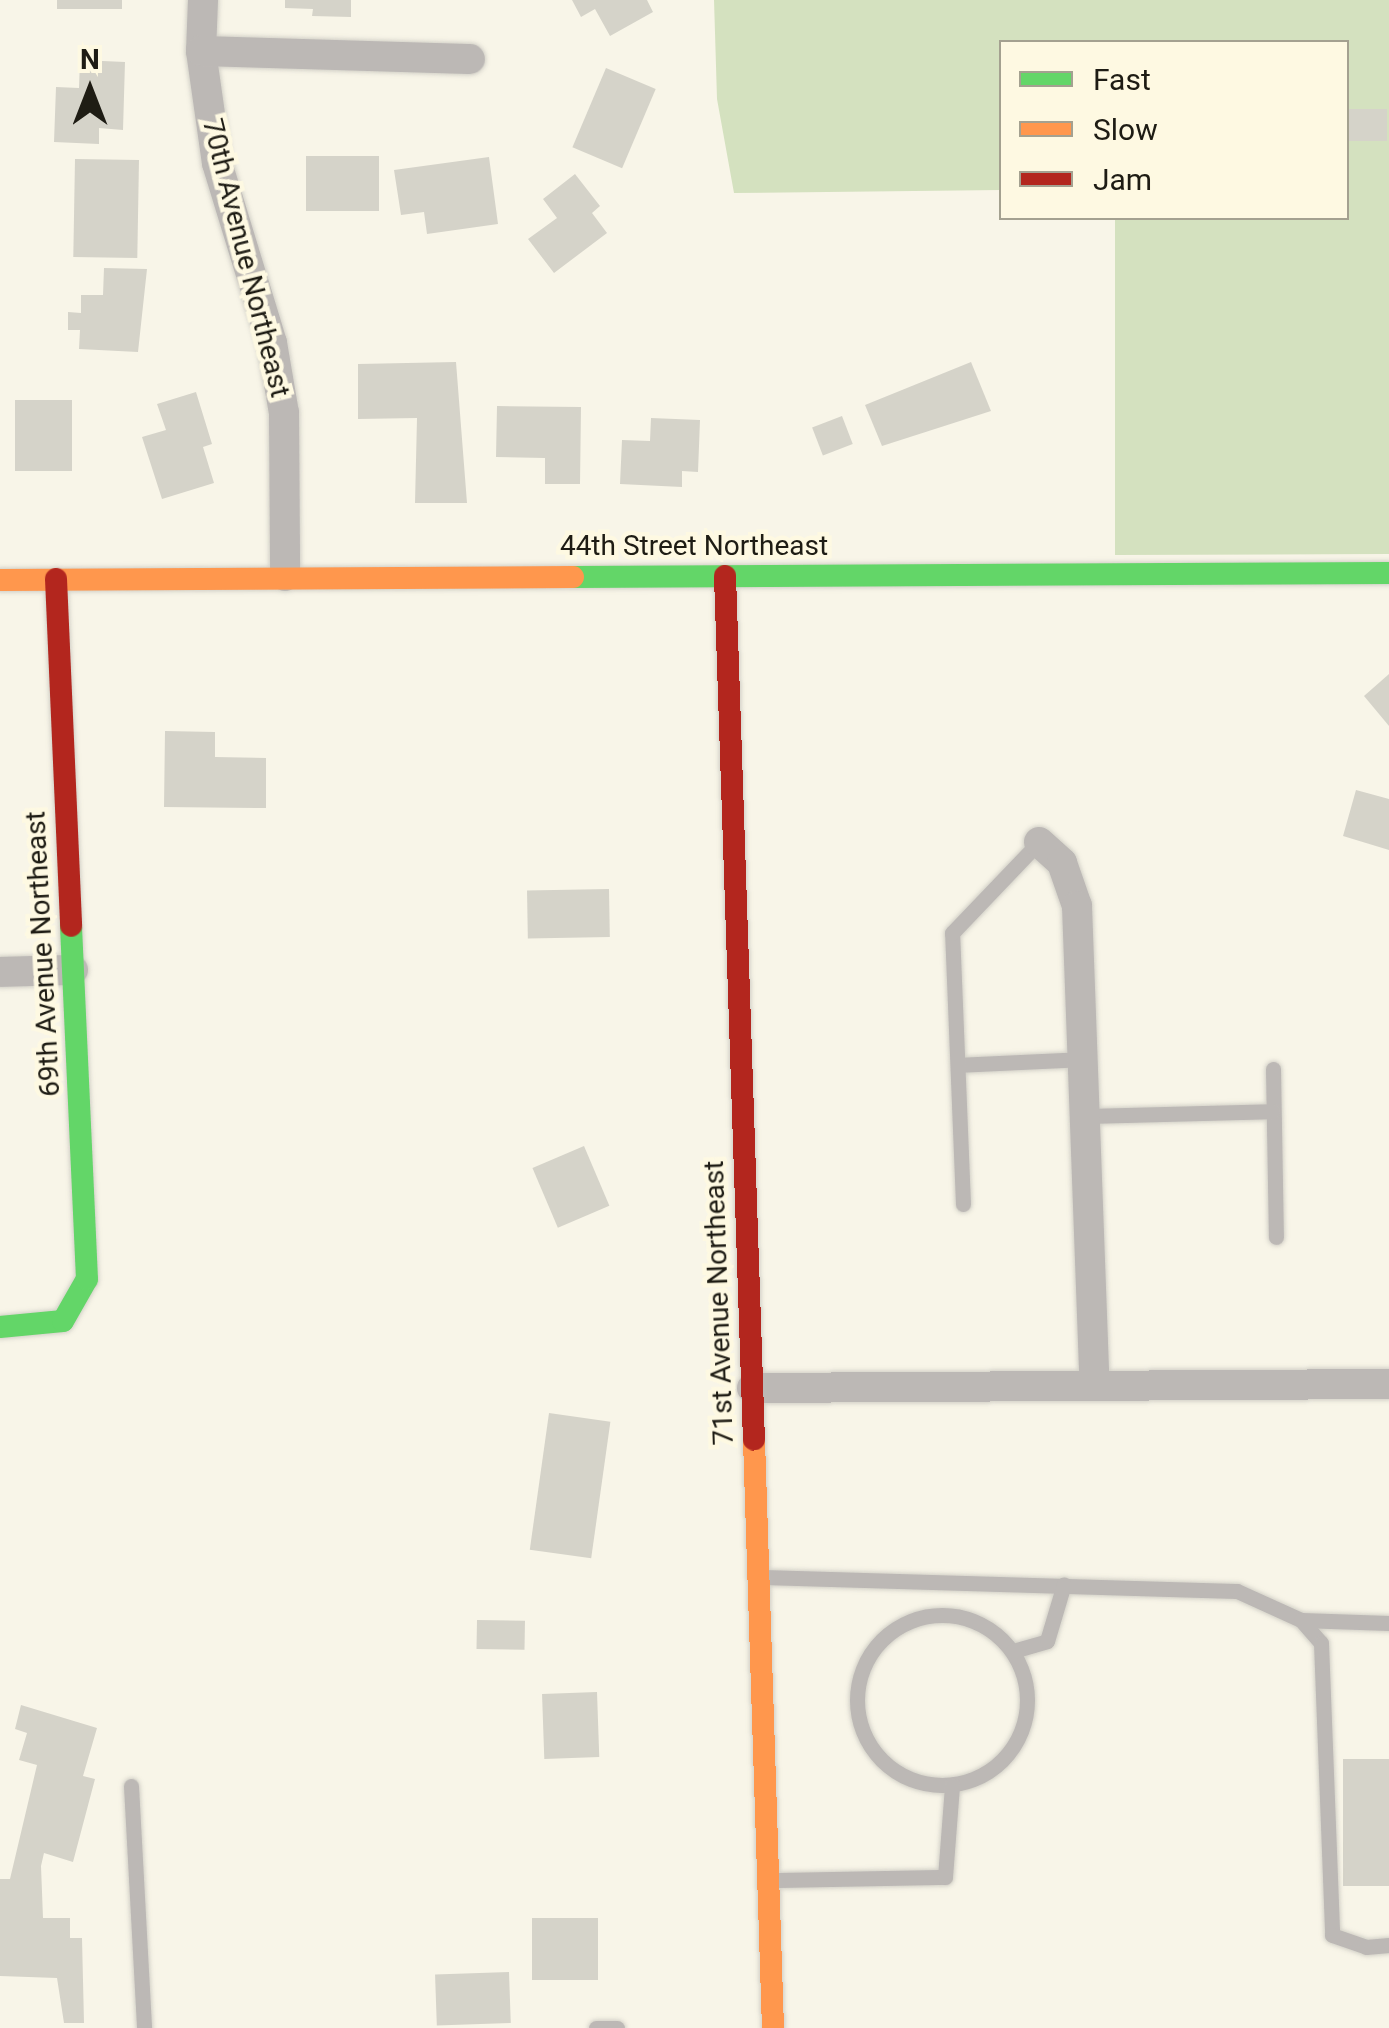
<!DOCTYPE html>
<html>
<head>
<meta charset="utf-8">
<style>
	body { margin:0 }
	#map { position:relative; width:1389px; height:2028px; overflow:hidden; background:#f8f5e8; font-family:Roboto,sans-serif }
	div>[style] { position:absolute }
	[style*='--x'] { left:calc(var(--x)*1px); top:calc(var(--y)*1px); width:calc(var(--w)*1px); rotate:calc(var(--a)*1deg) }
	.green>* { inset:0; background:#d4e1bf }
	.building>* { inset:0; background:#d5d3c9; transform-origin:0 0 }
	.roads { filter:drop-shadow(0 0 2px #d3d1c8) drop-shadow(0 0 2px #d3d1c8) }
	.lane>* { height:15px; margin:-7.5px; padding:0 7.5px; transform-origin:7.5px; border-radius:7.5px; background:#bcb8b5 }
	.lane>.ring { margin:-7.5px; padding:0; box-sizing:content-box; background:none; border:15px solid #bcb8b5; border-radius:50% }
	.street>* { height:30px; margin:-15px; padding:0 15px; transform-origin:15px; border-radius:15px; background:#bcb8b5 }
	.fast>* { height:22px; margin:-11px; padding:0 11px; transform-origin:11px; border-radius:11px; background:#63d668 }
	.slow>* { height:22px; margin:-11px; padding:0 11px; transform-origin:11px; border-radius:11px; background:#ff974d }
	.jam>* { height:22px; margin:-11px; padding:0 11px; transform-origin:11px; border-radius:11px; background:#b3261e }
	span { translate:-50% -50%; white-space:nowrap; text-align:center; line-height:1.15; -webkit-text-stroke:9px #fef9e2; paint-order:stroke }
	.street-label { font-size:28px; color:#1e1c14 }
	.legend { position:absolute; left:999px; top:40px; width:350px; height:180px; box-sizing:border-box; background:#fef9e2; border:2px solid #a4a190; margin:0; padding:12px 18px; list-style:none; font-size:30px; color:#1e1c14 }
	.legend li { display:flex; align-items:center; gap:20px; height:50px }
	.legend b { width:50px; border:2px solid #a4a190 }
	.north { position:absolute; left:40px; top:40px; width:100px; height:100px; -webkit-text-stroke:8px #fef9e2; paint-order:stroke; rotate:0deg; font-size:28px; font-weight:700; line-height:40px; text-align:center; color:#1e1c14 }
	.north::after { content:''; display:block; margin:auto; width:35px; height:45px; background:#1e1c14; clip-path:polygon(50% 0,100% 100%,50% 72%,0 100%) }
</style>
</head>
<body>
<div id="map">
	<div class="green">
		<i style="clip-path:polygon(714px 0,1389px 0,1389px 554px,1115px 555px,1115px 218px,1346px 218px,1346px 42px,1002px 42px,1001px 190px,734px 193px,717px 99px)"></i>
	</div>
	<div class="building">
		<i style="left:57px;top:0;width:65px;height:9px"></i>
		<i style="clip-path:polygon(285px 0,351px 0,351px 17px,312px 16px,313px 9px,285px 8px)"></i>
		<i style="clip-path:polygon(572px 0,647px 0,653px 12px,610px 36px,595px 9px,581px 17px)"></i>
		<i style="clip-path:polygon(80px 60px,125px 62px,123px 130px,99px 128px,99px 144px,54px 142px,56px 87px,79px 88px)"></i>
		<i style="left:606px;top:68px;width:54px;height:86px;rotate:23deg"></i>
		<i style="left:1346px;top:109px;width:41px;height:32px"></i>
		<i style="left:306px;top:156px;width:73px;height:55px"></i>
		<i style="clip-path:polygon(489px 157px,498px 224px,427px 234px,424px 212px,401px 215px,394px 170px)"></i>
		<i style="left:75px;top:159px;width:64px;height:98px;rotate:1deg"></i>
		<i style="clip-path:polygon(575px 174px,600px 206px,592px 213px,607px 233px,554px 273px,528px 239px,557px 218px,543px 199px)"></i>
		<i style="clip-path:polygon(104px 268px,147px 269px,138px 352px,79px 349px,80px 330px,68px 330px,68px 312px,81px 313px,81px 295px,103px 295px)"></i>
		<i style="clip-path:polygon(456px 362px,467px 503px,415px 503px,417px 418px,358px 419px,358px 364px)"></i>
		<i style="clip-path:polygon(971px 362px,991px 411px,882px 446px,865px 405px)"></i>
		<i style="clip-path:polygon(196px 392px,212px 444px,203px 447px,214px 483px,162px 499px,142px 437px,166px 430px,157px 404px)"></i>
		<i style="left:15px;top:400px;width:57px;height:71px"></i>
		<i style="clip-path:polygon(497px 406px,581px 407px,580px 484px,545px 484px,545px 458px,496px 457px)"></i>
		<i style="left:842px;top:416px;width:30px;height:32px;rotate:69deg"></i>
		<i style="clip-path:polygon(651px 418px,700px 420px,698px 472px,682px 471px,682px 487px,620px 484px,622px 440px,650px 441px)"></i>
		<i style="clip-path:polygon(1389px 674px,1389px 726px,1364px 696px)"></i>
		<i style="clip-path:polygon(165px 731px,215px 732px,215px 757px,266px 758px,266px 808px,164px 807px)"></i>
		<i style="clip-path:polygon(1356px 790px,1389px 799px,1389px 850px,1343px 836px)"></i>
		<i style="left:609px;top:889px;width:48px;height:82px;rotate:89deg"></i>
		<i style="left:584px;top:1146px;width:65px;height:56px;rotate:67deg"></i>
		<i style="left:549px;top:1413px;width:62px;height:138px;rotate:8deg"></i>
		<i style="left:477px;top:1620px;width:48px;height:29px;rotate:1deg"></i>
		<i style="left:597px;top:1692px;width:65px;height:55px;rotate:88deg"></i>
		<i style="clip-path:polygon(21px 1705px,97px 1728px,83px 1776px,95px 1779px,73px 1862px,44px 1853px,41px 1866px,43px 1918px,70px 1918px,70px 1938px,82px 1938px,84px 2023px,64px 2023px,57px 1978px,0 1976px,0 1879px,10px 1879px,37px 1765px,19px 1760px,27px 1733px,15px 1729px)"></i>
		<i style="left:1389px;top:1759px;width:127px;height:46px;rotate:90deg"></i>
		<i style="left:532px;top:1918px;width:66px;height:62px"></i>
		<i style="left:509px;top:1972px;width:51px;height:74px;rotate:88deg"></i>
	</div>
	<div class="roads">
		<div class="lane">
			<i style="--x:958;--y:1065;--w:125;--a:-2.7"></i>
			<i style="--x:1273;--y:1069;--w:168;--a:89"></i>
			<i style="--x:1085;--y:1116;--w:188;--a:-1.5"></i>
			<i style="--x:963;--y:1204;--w:271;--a:-92.3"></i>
			<i style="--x:952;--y:933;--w:126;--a:-46.3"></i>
			<i style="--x:762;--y:1577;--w:475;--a:1.7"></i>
			<i style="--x:1237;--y:1591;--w:70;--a:24.4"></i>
			<i style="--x:1301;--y:1620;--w:88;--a:2"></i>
			<i class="ring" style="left:857px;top:1615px;width:155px;height:155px"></i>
			<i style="--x:1301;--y:1620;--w:30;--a:49"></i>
			<i style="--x:1321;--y:1643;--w:292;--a:87.8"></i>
			<i style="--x:1332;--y:1935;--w:36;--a:19"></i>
			<i style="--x:1366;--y:1947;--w:23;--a:-5"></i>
			<i style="--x:1013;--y:1651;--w:35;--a:-16"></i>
			<i style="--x:1047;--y:1641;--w:59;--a:-73.4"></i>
			<i style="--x:131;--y:1786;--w:242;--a:86.9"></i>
			<i style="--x:772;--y:1880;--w:173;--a:-1"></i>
			<i style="--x:945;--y:1877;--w:92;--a:-85.6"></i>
			<i style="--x:596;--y:2028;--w:21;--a:0"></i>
		</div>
		<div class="street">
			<i style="--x:203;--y:0;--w:51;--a:92.2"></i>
			<i style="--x:201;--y:51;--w:113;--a:81.9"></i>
			<i style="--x:217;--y:163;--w:188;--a:73"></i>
			<i style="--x:272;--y:343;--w:71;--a:80.3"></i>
			<i style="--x:284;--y:413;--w:163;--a:89.6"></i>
			<i style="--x:201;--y:51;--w:269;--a:1.7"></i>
			<i style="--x:1039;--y:842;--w:31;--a:42"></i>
			<i style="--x:1062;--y:863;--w:46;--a:70.8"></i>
			<i style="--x:1077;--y:906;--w:480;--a:87.9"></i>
			<i style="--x:0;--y:972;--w:73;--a:-1.6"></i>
			<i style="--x:752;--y:1388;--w:637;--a:-0.36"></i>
		</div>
		<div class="fast">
			<i style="--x:573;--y:577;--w:816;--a:-0.28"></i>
			<i style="--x:0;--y:1327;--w:63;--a:-5.4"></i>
			<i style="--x:63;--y:1321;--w:48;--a:-60.3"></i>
			<i style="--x:87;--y:1279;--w:353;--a:-92.6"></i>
		</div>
		<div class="slow">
			<i style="--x:0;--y:580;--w:573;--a:-0.3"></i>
			<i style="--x:754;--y:1440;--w:588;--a:88.15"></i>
		</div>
		<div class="jam">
			<i style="--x:725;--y:576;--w:864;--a:88.08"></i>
			<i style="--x:56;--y:579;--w:347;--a:87.5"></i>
		</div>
	</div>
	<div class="street-label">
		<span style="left:246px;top:258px;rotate:76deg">70th Avenue Northeast</span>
		<span style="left:694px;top:546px">44th Street Northeast</span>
		<span style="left:43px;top:954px;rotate:-93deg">69th Avenue Northeast</span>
		<span style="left:719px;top:1303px;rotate:-92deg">71st Avenue Northeast</span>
	</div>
	<ul class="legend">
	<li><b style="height:12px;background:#63d668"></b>Fast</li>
	<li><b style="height:12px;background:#ff974d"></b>Slow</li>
	<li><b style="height:12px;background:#b3261e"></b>Jam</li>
	</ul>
	<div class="north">N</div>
</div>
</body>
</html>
